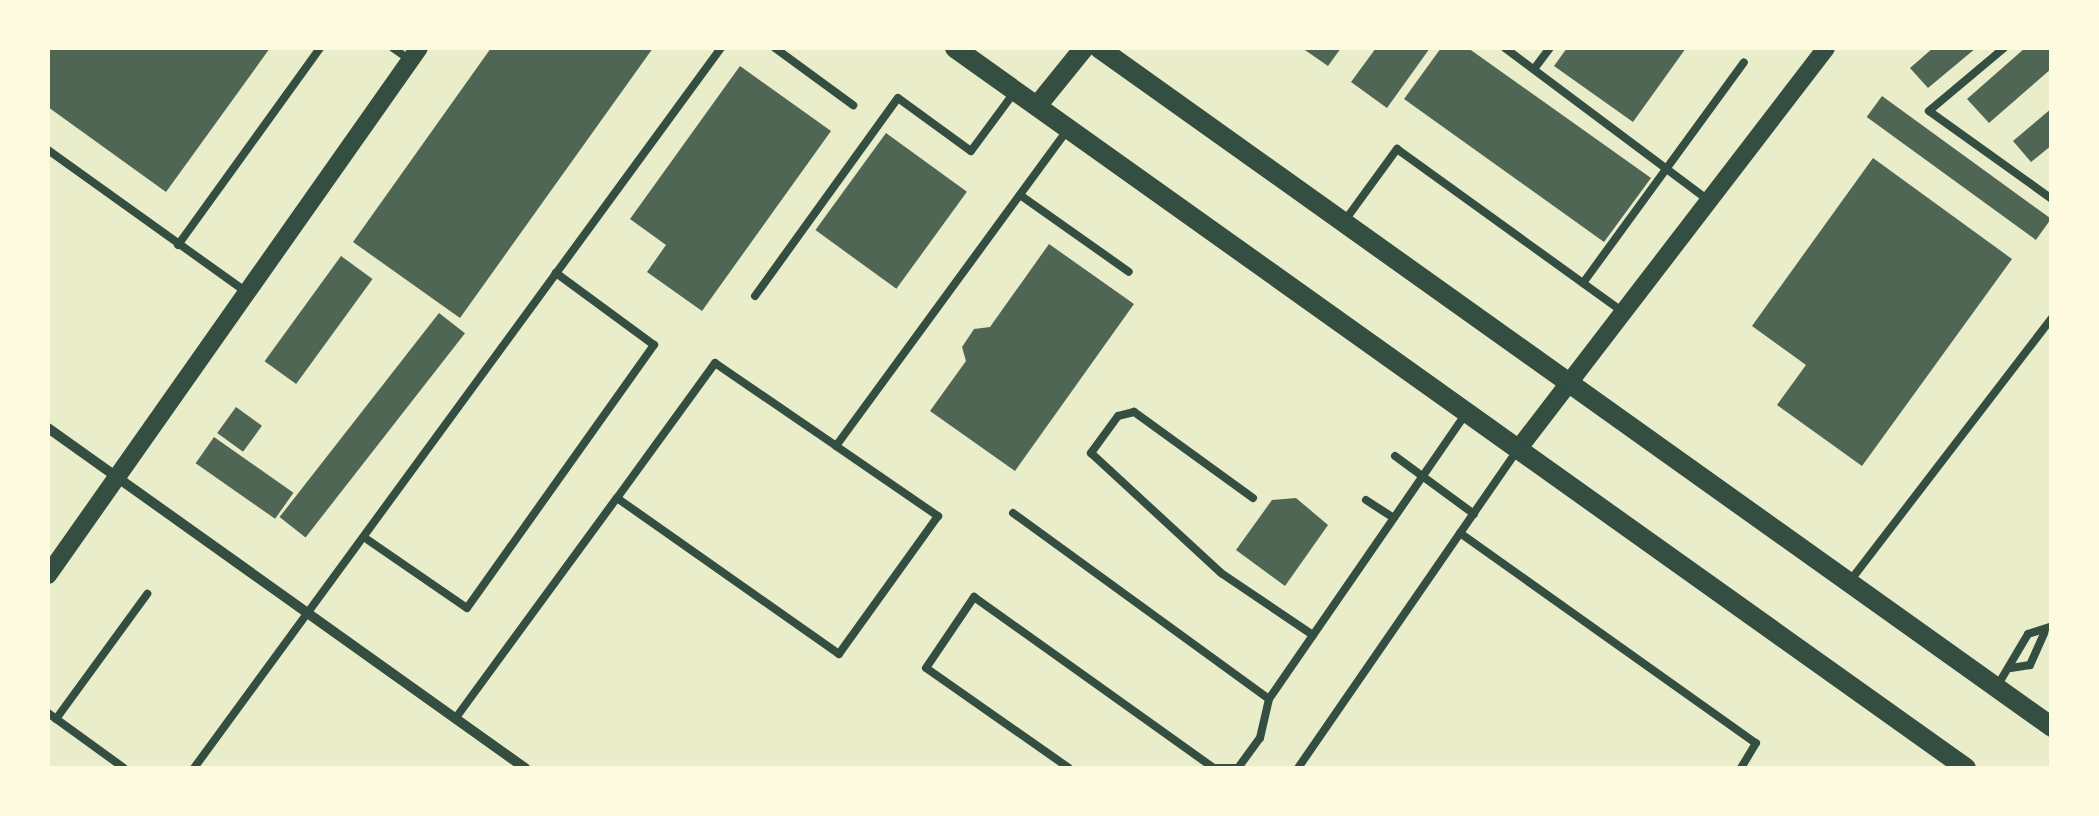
<!DOCTYPE html>
<html>
<head>
<meta charset="utf-8">
<style>
	body { margin:0 }
	#map { position:relative; width:2099px; height:816px; overflow:hidden; background:#e9edc9; font-family:Mulish,sans-serif }
	div>[style] { position:absolute }
	[style*='--x'] { left:calc(var(--x)*1px); top:calc(var(--y)*1px); width:calc(var(--w)*1px); rotate:calc(var(--a)*1deg) }
	.building>* { inset:0; background:#4f6655; transform-origin:0 0 }
	.service>* { height:8px; margin:-4px; padding:0 4px; transform-origin:4px; border-radius:4px; background:#344e41 }
	.minor>* { height:10px; margin:-5px; padding:0 5px; transform-origin:5px; border-radius:5px; background:#344e41 }
	.tertiary>* { height:18px; margin:-9px; padding:0 9px; transform-origin:9px; border-radius:9px; background:#344e41 }
	.secondary>* { height:20px; margin:-10px; padding:0 10px; transform-origin:10px; border-radius:10px; background:#344e41 }
	span { translate:-50% -50%; white-space:nowrap; text-align:center; line-height:1.15; -webkit-text-stroke:10px #fefae0; paint-order:stroke }
	.frame { position:absolute; inset:0; border:50px solid #fefae0; pointer-events:none }
</style>
</head>
<body>
<div id="map">
	<div class="building">
		<i style="clip-path:polygon(48px 48px,270px 48px,166px 192px,48px 107px)"></i>
		<i style="clip-path:polygon(491px 48px,653px 48px,460px 318px,353px 242px)"></i>
		<i style="clip-path:polygon(1302px 48px,1341px 48px,1328px 66px)"></i>
		<i style="clip-path:polygon(1376px 48px,1430px 48px,1387px 108px,1351px 82px)"></i>
		<i style="clip-path:polygon(1441px 48px,1468px 48px,1651px 178px,1604px 242px,1404px 99px)"></i>
		<i style="clip-path:polygon(1567px 48px,1686px 48px,1633px 122px,1554px 66px)"></i>
		<i style="clip-path:polygon(1933px 48px,1976px 48px,1928px 88px,1910px 68px)"></i>
		<i style="clip-path:polygon(2025px 48px,2052px 48px,2052px 68px,1989px 123px,1967px 99px)"></i>
		<i style="clip-path:polygon(740px 66px,831px 131px,702px 311px,647px 272px,666px 245px,630px 219px)"></i>
		<i style="left:1882px;top:96px;width:209px;height:26px;rotate:36deg"></i>
		<i style="clip-path:polygon(2052px 108px,2052px 145px,2031px 162px,2013px 141px)"></i>
		<i style="left:886px;top:133px;width:100px;height:120px;rotate:36deg"></i>
		<i style="clip-path:polygon(1873px 158px,2012px 259px,1862px 466px,1777px 405px,1806px 365px,1752px 326px)"></i>
		<i style="clip-path:polygon(1049px 244px,1134px 304px,1015px 471px,930px 411px,966px 361px,962px 347px,974px 329px,990px 327px)"></i>
		<i style="left:341px;top:256px;width:39px;height:130px;rotate:36deg"></i>
		<i style="left:439px;top:313px;width:33px;height:259px;rotate:38deg"></i>
		<i style="left:236px;top:407px;width:32px;height:32px;rotate:36deg"></i>
		<i style="left:214px;top:437px;width:97px;height:32px;rotate:35deg"></i>
		<i style="clip-path:polygon(1296px 498px,1328px 525px,1285px 586px,1236px 550px,1272px 500px)"></i>
	</div>
	<div class="service">
		<i style="--x:393;--y:48;--w:21;--a:35"></i>
		<i style="--x:775;--y:48;--w:97;--a:36.2"></i>
		<i style="--x:1505;--y:48;--w:252;--a:36.8"></i>
		<i style="--x:2004;--y:48;--w:98;--a:140"></i>
		<i style="--x:1929;--y:111;--w:151;--a:35.6"></i>
		<i style="--x:1534;--y:69;--w:26;--a:-53"></i>
		<i style="--x:48;--y:150;--w:242;--a:35.6"></i>
		<i style="--x:1020;--y:195;--w:133;--a:35.2"></i>
		<i style="--x:1346;--y:219;--w:87;--a:-53.9"></i>
		<i style="--x:1397;--y:149;--w:280;--a:35.8"></i>
		<i style="--x:178;--y:245;--w:243;--a:-54.2"></i>
		<i style="--x:1583;--y:283;--w:273;--a:-53.9"></i>
		<i style="--x:755;--y:296;--w:244;--a:-54.2"></i>
		<i style="--x:898;--y:98;--w:90;--a:36"></i>
		<i style="--x:971;--y:151;--w:71;--a:-53.6"></i>
		<i style="--x:836;--y:446;--w:124;--a:34.5"></i>
		<i style="--x:938;--y:516;--w:170;--a:125.7"></i>
		<i style="--x:839;--y:654;--w:271;--a:-144.9"></i>
		<i style="--x:617;--y:498;--w:167;--a:-54"></i>
		<i style="--x:715;--y:363;--w:147;--a:34.4"></i>
		<i style="--x:836;--y:446;--w:389;--a:-53.8"></i>
		<i style="--x:1395;--y:456;--w:98;--a:36.3"></i>
		<i style="--x:1253;--y:498;--w:147;--a:-144.1"></i>
		<i style="--x:1134;--y:412;--w:16;--a:166"></i>
		<i style="--x:1118;--y:416;--w:46;--a:126.1"></i>
		<i style="--x:1091;--y:453;--w:177;--a:42.7"></i>
		<i style="--x:1221;--y:573;--w:111;--a:34"></i>
		<i style="--x:1366;--y:500;--w:33;--a:33"></i>
		<i style="--x:1013;--y:513;--w:316;--a:36"></i>
		<i style="--x:1269;--y:699;--w:344;--a:-55.4"></i>
		<i style="--x:1460;--y:533;--w:363;--a:35.4"></i>
		<i style="--x:1756;--y:743;--w:29;--a:121"></i>
		<i style="--x:368;--y:540;--w:120;--a:34.5"></i>
		<i style="--x:467;--y:608;--w:323;--a:-54.6"></i>
		<i style="--x:654;--y:345;--w:122;--a:-143.7"></i>
		<i style="--x:1850;--y:581;--w:332;--a:-52.5"></i>
		<i style="--x:2011;--y:668;--w:19;--a:-9"></i>
		<i style="--x:2030;--y:665;--w:35;--a:-66"></i>
		<i style="--x:1996;--y:688;--w:63;--a:-59.3"></i>
		<i style="--x:2028;--y:634;--w:25;--a:-18"></i>
		<i style="--x:48;--y:713;--w:94;--a:35.9"></i>
		<i style="--x:56;--y:719;--w:155;--a:-53.9"></i>
		<i style="--x:455;--y:719;--w:274;--a:-53.8"></i>
		<i style="--x:194;--y:768;--w:892;--a:-53.8"></i>
		<i style="--x:1069;--y:768;--w:174;--a:-145"></i>
		<i style="--x:926;--y:668;--w:86;--a:-55.9"></i>
		<i style="--x:974;--y:597;--w:295;--a:35.5"></i>
		<i style="--x:1217;--y:768;--w:21;--a:0"></i>
		<i style="--x:1238;--y:768;--w:37;--a:-54"></i>
		<i style="--x:1260;--y:738;--w:40;--a:-77"></i>
		<i style="--x:1298;--y:768;--w:384;--a:-55.4"></i>
	</div>
	<div class="minor">
		<i style="--x:48;--y:428;--w:586;--a:35.48"></i>
	</div>
	<div class="tertiary">
		<i style="--x:1519;--y:448;--w:504;--a:-52.49"></i>
		<i style="--x:48;--y:575;--w:644;--a:-54.86"></i>
	</div>
	<div class="secondary">
		<i style="--x:955;--y:48;--w:1241;--a:35.46"></i>
		<i style="--x:1099;--y:48;--w:1170;--a:35.47"></i>
		<i style="--x:1037;--y:106;--w:75;--a:-51"></i>
	</div>
	<div class="frame"></div>
</div>
</body>
</html>
